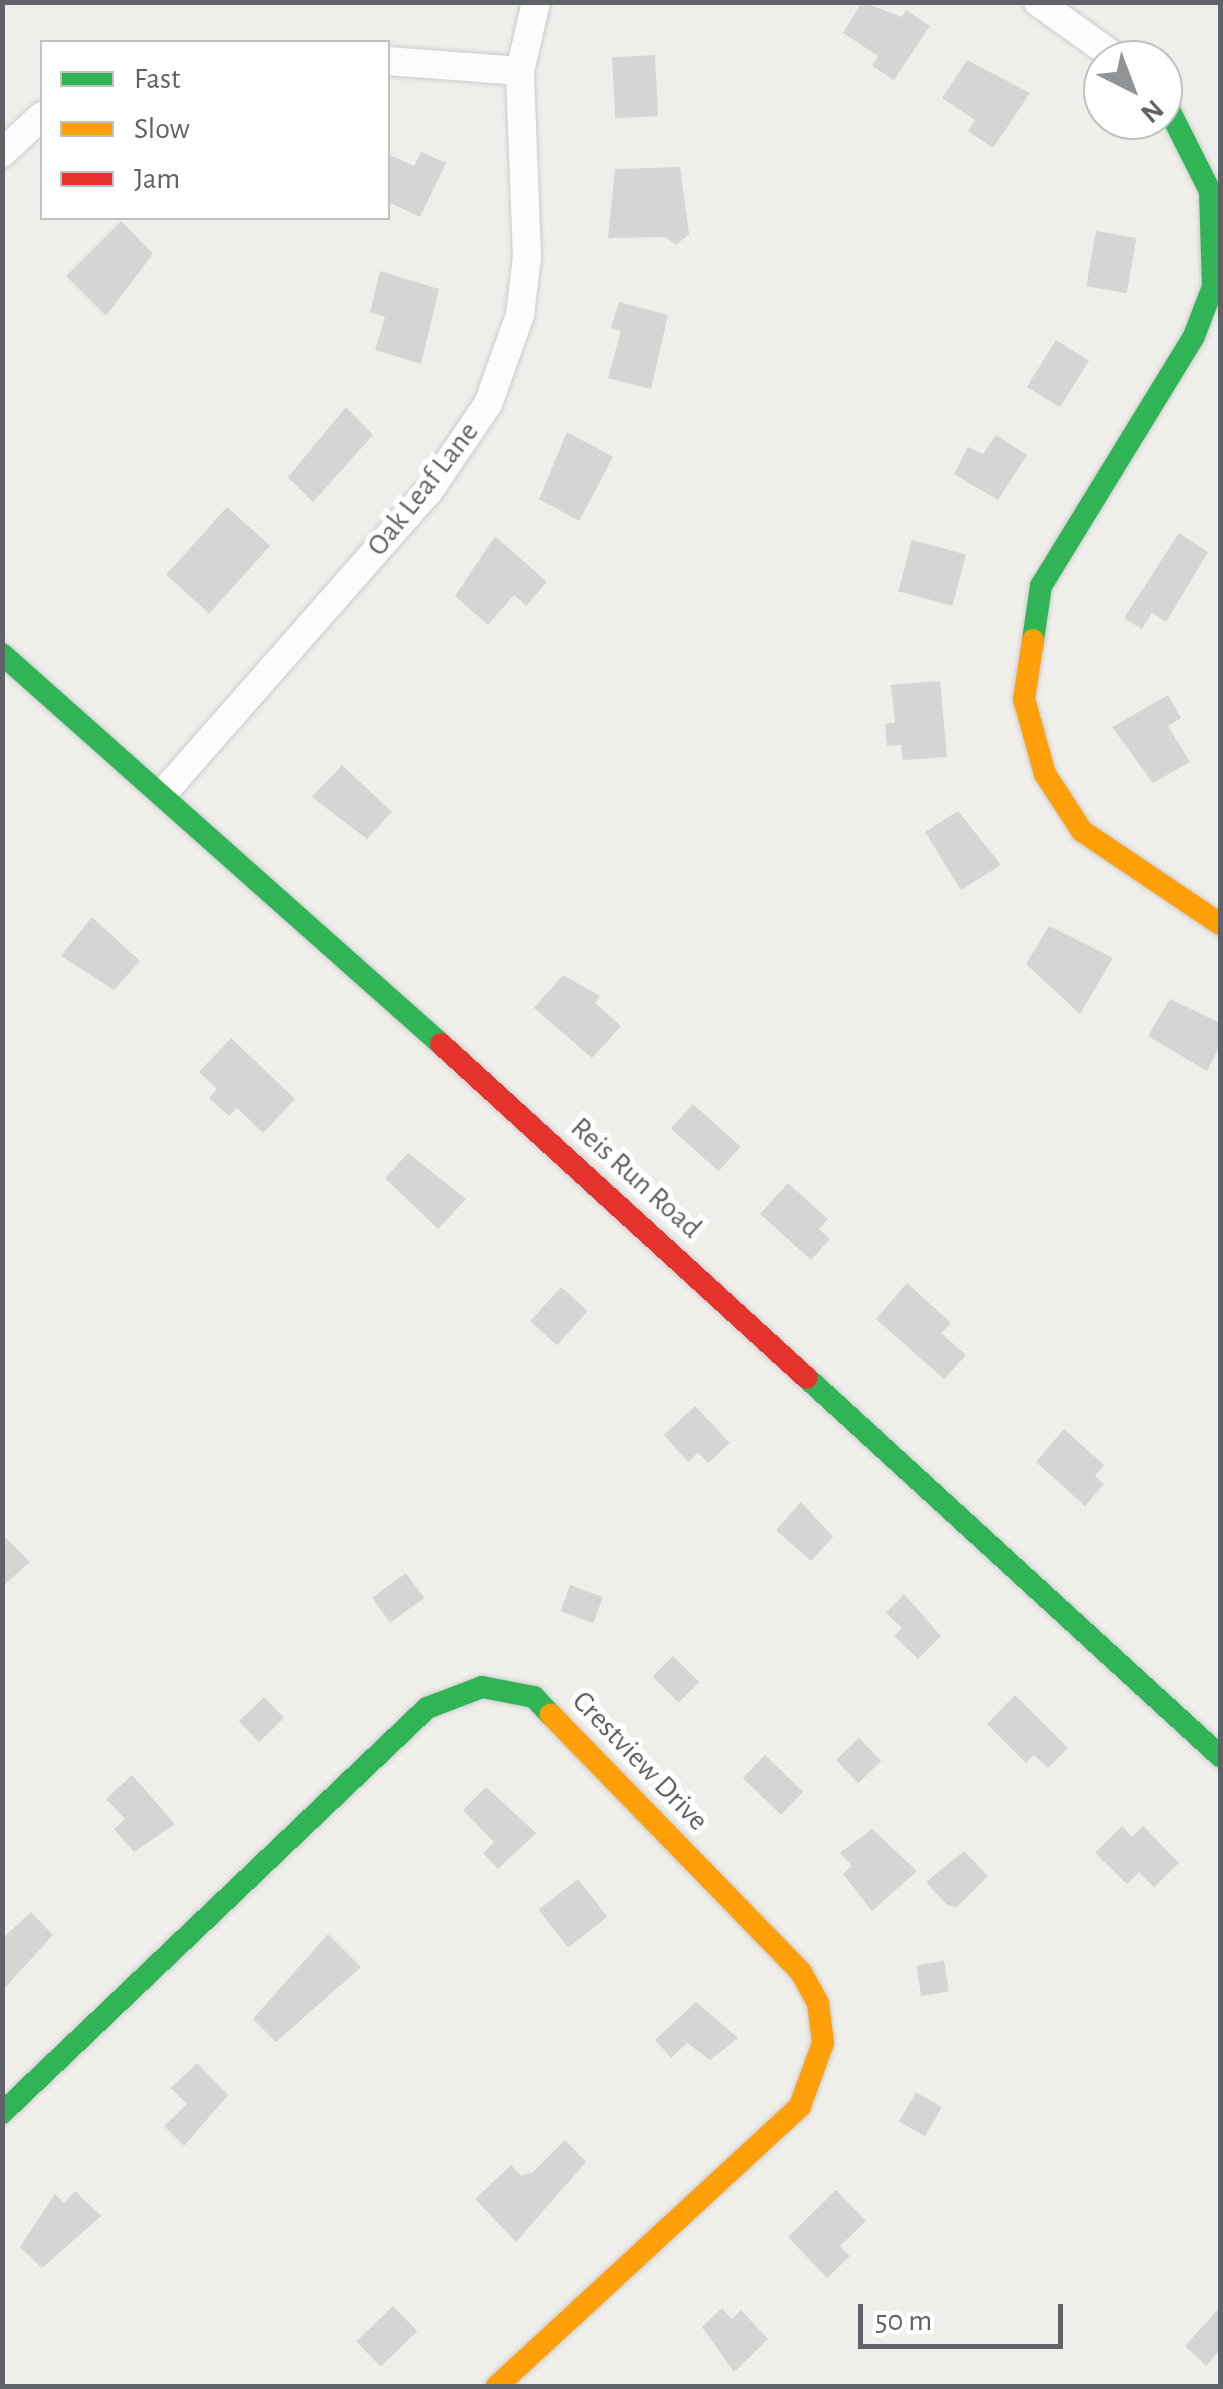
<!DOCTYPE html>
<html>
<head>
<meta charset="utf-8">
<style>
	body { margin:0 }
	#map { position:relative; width:1223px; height:2389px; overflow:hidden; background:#efeeea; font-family:"Alegreya Sans",sans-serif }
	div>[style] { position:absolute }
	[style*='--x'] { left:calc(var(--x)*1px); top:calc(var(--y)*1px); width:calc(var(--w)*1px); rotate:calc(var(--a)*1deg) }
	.building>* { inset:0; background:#d6d5d3; transform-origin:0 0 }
	.roads { filter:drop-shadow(0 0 2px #cbcccc) drop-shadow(0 0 2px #cbcccc) }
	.street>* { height:28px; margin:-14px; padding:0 14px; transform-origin:14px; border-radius:14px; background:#fdfcfc }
	.fast>* { height:22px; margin:-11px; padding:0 11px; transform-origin:11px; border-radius:11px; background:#30b455 }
	.slow>* { height:22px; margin:-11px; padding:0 11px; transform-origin:11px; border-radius:11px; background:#ff9f0a }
	.jam>* { height:22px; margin:-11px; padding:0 11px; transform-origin:11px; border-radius:11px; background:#e5322d }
	span { translate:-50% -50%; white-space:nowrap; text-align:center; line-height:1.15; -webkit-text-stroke:10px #fff; paint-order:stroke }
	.street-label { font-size:30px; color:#5f6368 }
	.frame { position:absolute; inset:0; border:5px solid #5f6368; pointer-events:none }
	.legend { position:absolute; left:40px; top:40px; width:350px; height:180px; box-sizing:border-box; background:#fff; border:2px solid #bfc1c3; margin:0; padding:12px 18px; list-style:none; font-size:30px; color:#5f6368 }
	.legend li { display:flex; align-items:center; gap:20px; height:50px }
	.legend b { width:50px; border:2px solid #bfc1c3 }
	.north { position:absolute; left:1083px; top:40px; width:100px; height:100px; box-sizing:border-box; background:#fff; border:2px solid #bfc1c3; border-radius:50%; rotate:138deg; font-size:28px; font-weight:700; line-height:40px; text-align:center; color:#5f6368 }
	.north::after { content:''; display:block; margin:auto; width:35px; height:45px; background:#919496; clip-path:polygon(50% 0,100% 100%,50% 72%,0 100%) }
	.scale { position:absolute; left:858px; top:2304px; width:205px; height:45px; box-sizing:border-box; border:5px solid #5f6368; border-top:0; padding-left:12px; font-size:30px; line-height:35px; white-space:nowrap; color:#5f6368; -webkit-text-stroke:8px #fff; paint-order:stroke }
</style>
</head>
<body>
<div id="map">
	<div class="building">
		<i style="clip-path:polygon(862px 2px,902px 17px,906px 10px,930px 26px,894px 80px,872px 66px,878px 56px,843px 33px)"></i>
		<i style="left:655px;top:55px;width:61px;height:43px;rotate:87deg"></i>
		<i style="clip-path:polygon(967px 60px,1030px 93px,993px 148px,968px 131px,975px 120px,942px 98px)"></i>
		<i style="clip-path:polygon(421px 152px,446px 163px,420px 217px,388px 202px,388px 154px,414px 166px)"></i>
		<i style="clip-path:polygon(680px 167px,689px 234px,676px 245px,665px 237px,608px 238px,615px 169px)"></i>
		<i style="clip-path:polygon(121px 221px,153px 254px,106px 316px,66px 276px)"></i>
		<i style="left:1096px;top:231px;width:41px;height:56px;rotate:10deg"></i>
		<i style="clip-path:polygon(380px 271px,439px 289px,421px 364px,375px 350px,385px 317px,370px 312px)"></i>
		<i style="clip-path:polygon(619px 302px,668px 315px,651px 389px,608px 378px,621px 331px,611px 328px)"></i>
		<i style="left:1056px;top:340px;width:39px;height:55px;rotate:32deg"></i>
		<i style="clip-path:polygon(346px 407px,373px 435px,313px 502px,288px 477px)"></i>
		<i style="clip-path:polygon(567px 432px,613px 457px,579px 521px,539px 499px)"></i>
		<i style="clip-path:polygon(996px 435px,1027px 455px,998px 500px,954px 474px,968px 447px,983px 454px)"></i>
		<i style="left:227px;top:507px;width:58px;height:91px;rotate:42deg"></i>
		<i style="clip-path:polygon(1179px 533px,1208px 552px,1166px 622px,1152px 613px,1142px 629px,1124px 618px)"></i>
		<i style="clip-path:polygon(495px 536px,547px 582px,526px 606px,514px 595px,488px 625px,455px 596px)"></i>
		<i style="left:912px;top:540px;width:56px;height:53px;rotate:15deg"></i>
		<i style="clip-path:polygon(940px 681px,947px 757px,903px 760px,901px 745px,887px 746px,885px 724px,895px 722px,891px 685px)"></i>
		<i style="clip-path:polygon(1168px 695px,1181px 718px,1168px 726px,1190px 762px,1153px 783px,1112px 727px)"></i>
		<i style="clip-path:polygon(342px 765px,392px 812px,367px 839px,312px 797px)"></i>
		<i style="clip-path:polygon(958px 811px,1001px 865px,961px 890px,925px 832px)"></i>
		<i style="clip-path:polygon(92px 917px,140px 961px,114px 990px,61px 956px)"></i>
		<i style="clip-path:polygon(1049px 926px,1113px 958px,1080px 1014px,1026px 964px)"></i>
		<i style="clip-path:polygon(563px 975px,600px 996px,595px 1003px,621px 1026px,592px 1058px,534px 1008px)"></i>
		<i style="clip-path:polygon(1170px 999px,1220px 1023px,1220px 1045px,1207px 1071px,1148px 1036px)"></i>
		<i style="clip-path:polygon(231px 1038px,295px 1099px,263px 1133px,237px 1108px,229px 1116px,209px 1098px,217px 1089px,199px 1072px)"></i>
		<i style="left:693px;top:1104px;width:64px;height:33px;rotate:42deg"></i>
		<i style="clip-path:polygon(408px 1153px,466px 1199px,438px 1229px,385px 1178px)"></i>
		<i style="clip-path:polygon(788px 1183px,828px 1219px,819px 1229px,830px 1239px,811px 1260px,760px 1214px)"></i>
		<i style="clip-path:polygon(907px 1283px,951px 1323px,941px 1333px,966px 1355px,944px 1379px,876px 1319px)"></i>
		<i style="left:561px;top:1287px;width:36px;height:46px;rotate:42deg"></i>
		<i style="clip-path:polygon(695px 1406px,730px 1443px,708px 1463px,698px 1452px,688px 1462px,664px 1435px)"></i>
		<i style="clip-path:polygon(1064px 1429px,1104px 1465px,1095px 1476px,1104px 1484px,1085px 1506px,1036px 1462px)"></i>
		<i style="clip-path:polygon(801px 1502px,833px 1537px,811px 1561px,776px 1530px)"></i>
		<i style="clip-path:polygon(2px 1534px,30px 1562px,2px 1587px)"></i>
		<i style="left:406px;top:1573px;width:31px;height:42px;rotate:54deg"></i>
		<i style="left:570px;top:1585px;width:35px;height:28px;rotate:20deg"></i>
		<i style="clip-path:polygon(904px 1594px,941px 1636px,918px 1659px,894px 1636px,902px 1628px,886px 1613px)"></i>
		<i style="left:673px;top:1656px;width:37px;height:29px;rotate:45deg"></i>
		<i style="clip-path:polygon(1015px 1695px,1068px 1748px,1048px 1768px,1034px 1755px,1026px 1763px,987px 1724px)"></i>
		<i style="left:264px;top:1697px;width:29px;height:35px;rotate:46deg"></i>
		<i style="left:859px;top:1738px;width:32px;height:32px;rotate:46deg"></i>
		<i style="left:765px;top:1755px;width:53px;height:32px;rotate:44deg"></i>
		<i style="clip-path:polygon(132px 1775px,175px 1824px,134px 1852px,114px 1829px,125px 1819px,106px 1799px)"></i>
		<i style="clip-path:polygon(486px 1787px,536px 1833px,498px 1869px,483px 1853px,494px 1842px,463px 1810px)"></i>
		<i style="clip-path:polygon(1122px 1826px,1132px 1837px,1143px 1826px,1179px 1863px,1154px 1887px,1139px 1872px,1127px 1884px,1095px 1853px)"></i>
		<i style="clip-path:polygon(872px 1829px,917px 1871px,872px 1911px,843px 1874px,852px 1866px,840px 1853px)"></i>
		<i style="clip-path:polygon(964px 1851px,988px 1876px,957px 1907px,947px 1905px,926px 1882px)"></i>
		<i style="left:578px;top:1879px;width:48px;height:50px;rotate:52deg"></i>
		<i style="clip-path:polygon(31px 1912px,53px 1935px,2px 1991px,2px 1939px)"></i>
		<i style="clip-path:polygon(328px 1934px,361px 1967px,276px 2042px,253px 2019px)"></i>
		<i style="left:944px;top:1961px;width:31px;height:28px;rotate:81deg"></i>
		<i style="clip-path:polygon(696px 2002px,738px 2038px,710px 2060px,687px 2043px,671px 2058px,655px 2040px)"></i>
		<i style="clip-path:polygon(197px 2063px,228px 2095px,184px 2146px,164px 2126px,187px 2104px,171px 2088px)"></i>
		<i style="left:916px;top:2092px;width:30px;height:34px;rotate:30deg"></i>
		<i style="clip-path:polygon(565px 2140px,586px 2162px,516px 2242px,475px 2199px,511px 2165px,521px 2175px,532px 2173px)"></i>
		<i style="clip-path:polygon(836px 2190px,866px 2221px,840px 2246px,850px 2256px,827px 2278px,788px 2237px)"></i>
		<i style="clip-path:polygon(75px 2191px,101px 2216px,42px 2268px,20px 2247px,55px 2194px,64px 2203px)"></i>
		<i style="left:393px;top:2306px;width:35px;height:51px;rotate:46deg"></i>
		<i style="clip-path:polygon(1220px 2307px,1220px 2350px,1206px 2366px,1185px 2346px)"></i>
		<i style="clip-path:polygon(722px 2308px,732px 2319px,741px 2310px,768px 2339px,734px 2372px,702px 2327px)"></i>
	</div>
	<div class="roads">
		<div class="street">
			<i style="--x:1038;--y:2;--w:100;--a:35.6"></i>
			<i style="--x:388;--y:61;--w:132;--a:4.3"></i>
			<i style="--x:2;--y:153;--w:54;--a:-42.8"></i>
			<i style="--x:165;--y:791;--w:400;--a:-48.7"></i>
			<i style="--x:429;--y:491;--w:105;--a:-55.9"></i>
			<i style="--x:488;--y:404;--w:95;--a:-70.2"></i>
			<i style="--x:520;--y:315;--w:58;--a:-83.1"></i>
			<i style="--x:527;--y:257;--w:186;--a:-92.2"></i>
			<i style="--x:520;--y:71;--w:71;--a:-76.9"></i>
		</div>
		<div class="fast">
			<i style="--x:1033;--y:640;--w:55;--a:-81.6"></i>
			<i style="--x:1041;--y:586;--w:293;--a:-58.5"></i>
			<i style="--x:1194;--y:336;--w:53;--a:-68.8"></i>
			<i style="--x:1213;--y:287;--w:96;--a:-91.8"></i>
			<i style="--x:1210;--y:191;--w:104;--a:-116.8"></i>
			<i style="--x:2;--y:654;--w:587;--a:41.62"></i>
			<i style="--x:807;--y:1378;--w:560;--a:42.47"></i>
			<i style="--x:2;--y:2113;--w:587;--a:-43.62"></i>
			<i style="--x:427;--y:1708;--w:59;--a:-20.9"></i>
			<i style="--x:482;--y:1687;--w:53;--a:10.9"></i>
			<i style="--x:534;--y:1697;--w:25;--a:47"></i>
		</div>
		<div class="slow">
			<i style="--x:1033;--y:640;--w:60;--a:98.7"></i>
			<i style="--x:1024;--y:699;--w:78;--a:74.4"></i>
			<i style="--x:1045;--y:774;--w:68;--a:57"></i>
			<i style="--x:1082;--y:831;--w:166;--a:34"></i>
			<i style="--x:497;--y:2386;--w:413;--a:-42.7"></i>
			<i style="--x:800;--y:2106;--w:67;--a:-69.9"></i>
			<i style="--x:823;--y:2043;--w:40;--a:-97.1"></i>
			<i style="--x:818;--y:2003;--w:35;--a:-119"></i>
			<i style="--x:801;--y:1972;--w:359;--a:-134.2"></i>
		</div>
		<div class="jam">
			<i style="--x:441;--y:1044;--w:495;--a:42.4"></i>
		</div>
	</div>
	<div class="street-label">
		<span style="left:423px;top:489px;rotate:-52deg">Oak Leaf Lane</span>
		<span style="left:636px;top:1178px;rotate:42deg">Reis Run Road</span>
		<span style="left:640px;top:1761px;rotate:46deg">Crestview Drive</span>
	</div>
	<div class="frame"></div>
	<ul class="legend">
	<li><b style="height:12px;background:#30b455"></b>Fast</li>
	<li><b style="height:12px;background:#ff9f0a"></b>Slow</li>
	<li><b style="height:12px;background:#e5322d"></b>Jam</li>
	</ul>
	<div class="north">N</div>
	<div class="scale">50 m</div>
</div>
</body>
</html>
